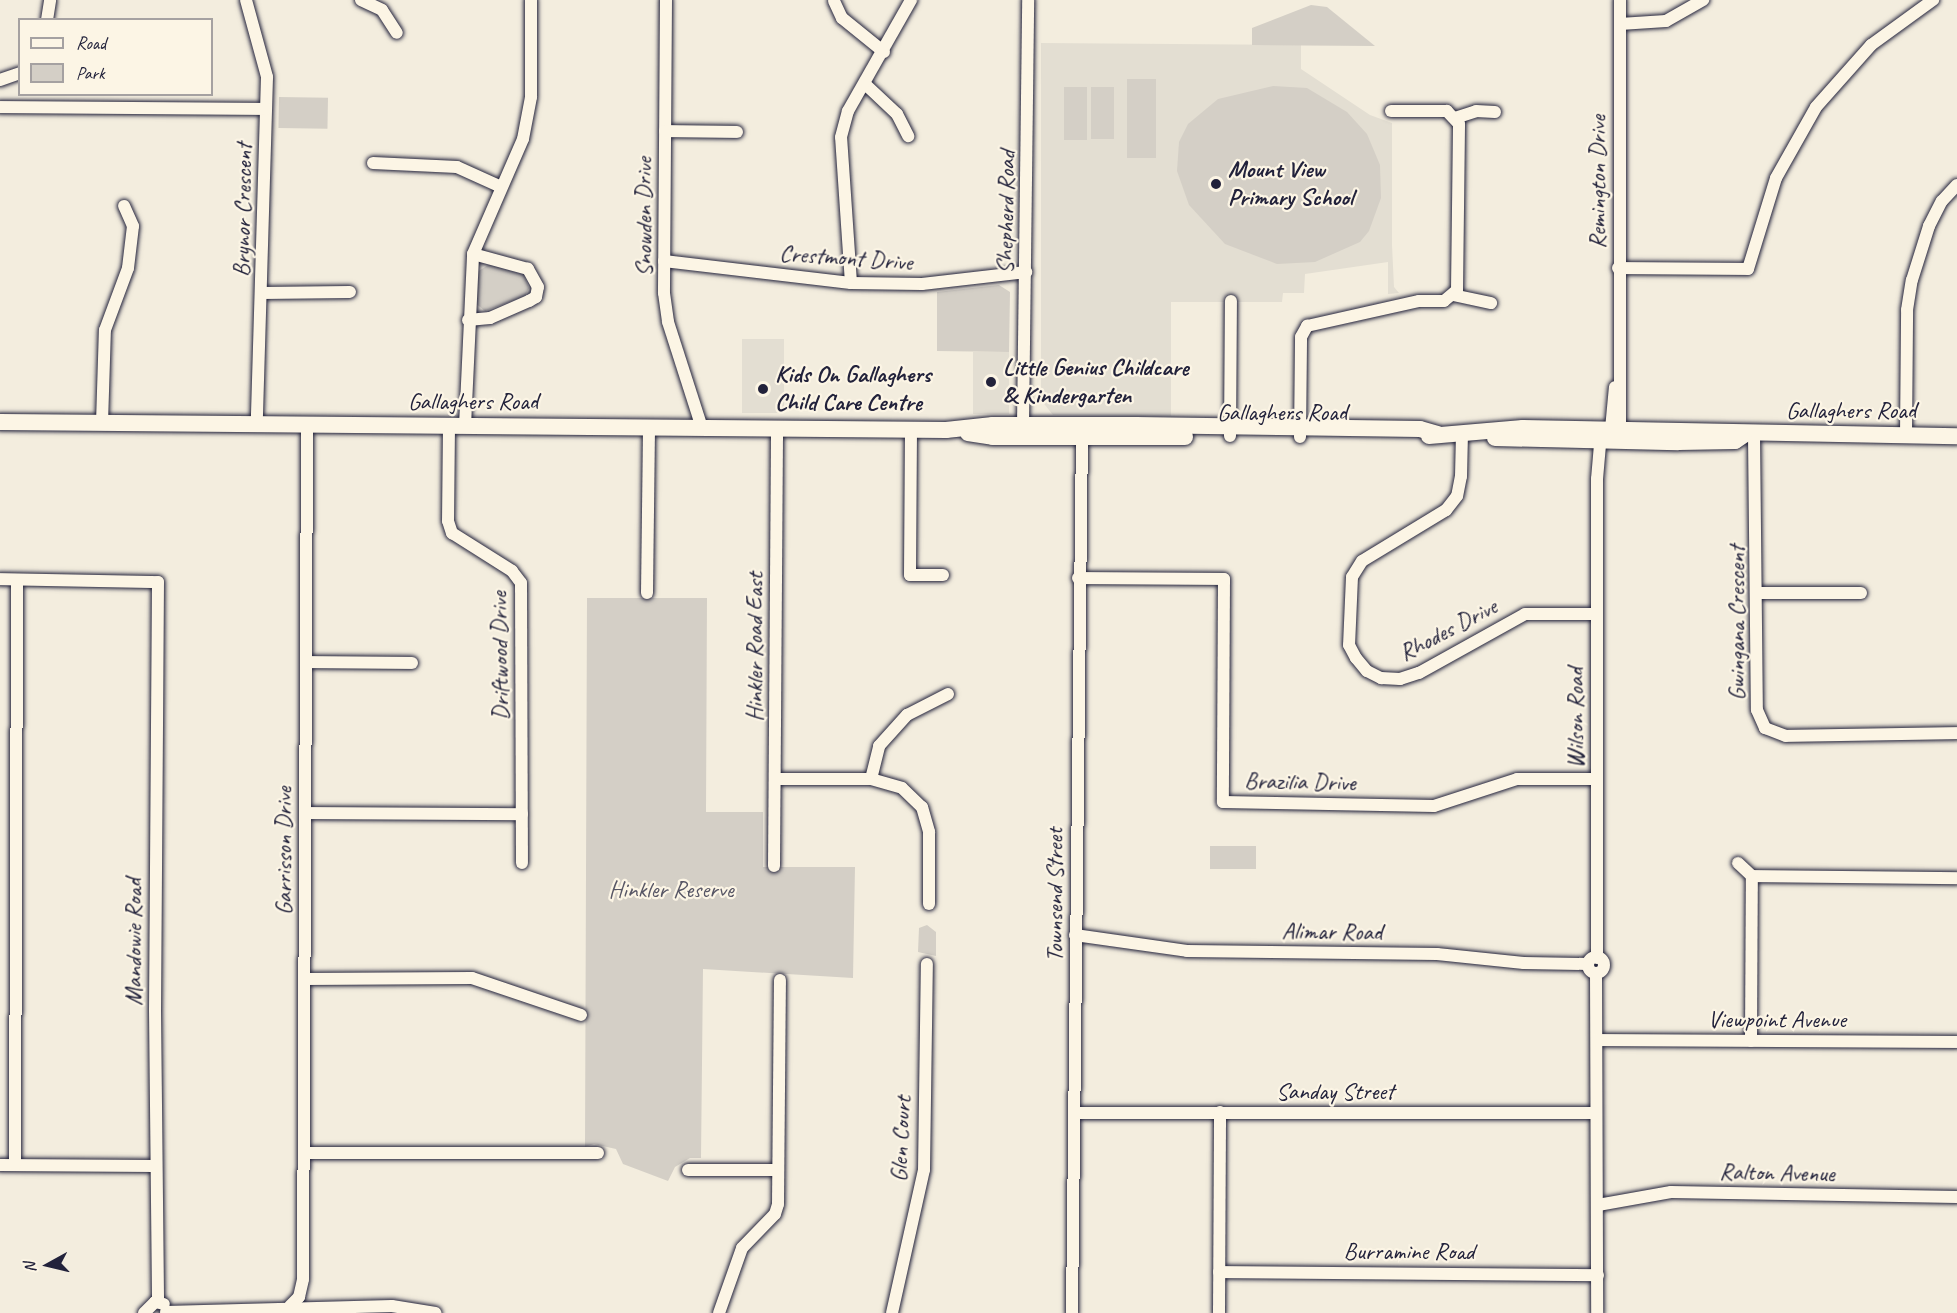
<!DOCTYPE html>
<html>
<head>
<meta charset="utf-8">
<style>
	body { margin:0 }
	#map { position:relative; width:1957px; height:1313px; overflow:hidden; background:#f3edde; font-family:Caveat,sans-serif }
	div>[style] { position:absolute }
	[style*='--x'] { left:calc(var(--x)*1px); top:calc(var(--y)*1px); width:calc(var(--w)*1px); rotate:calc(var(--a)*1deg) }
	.built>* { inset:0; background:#e3ded2; transform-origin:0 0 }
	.green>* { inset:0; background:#d4cfc6; transform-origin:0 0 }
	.roads { filter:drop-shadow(0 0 2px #22223b) drop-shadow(0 0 2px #22223b) }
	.street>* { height:12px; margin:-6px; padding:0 6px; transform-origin:6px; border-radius:6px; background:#fcf5e5 }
	.street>.ring { margin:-6px; padding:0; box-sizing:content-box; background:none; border:12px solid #fcf5e5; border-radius:50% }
	.secondary>* { height:16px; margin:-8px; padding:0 8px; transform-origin:8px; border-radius:8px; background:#fcf5e5 }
	.dots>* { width:16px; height:16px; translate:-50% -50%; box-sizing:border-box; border:3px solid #fcf5e5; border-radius:50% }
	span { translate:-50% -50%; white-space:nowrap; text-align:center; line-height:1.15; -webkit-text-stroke:4.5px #fcf5e5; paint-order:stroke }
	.poi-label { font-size:24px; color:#22223b; font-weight:700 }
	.left { translate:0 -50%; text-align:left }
	.street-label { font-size:24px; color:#22223b }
	.park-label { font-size:24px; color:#575665 }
	.legend { position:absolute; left:18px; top:18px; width:195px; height:78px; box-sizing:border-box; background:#fcf5e5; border:2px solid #a5a1a1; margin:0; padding:8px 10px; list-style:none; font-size:18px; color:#22223b }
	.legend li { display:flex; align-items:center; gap:12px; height:30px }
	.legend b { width:30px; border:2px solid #a5a1a1 }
	.north { position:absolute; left:18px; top:1235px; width:60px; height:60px; -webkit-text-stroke:4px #fcf5e5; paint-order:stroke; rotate:262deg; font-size:16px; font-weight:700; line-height:24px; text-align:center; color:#22223b }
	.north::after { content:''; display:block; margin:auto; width:21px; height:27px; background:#22223b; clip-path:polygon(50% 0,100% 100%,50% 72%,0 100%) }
</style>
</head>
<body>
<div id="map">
	<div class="built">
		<i style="clip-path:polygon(1041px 43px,1301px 45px,1301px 69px,1370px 115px,1392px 123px,1392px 245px,1394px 287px,1399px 293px,1388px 294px,1388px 262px,1305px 274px,1304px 293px,1283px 293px,1282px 302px,1171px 302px,1171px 416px,1053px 415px,1041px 400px)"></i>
		<i style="left:742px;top:339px;width:42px;height:74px"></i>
		<i style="left:973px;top:352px;width:36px;height:62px"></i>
	</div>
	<div class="green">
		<i style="clip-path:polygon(1311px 5px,1327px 7px,1375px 46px,1252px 45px,1252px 28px)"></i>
		<i style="left:1127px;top:79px;width:29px;height:79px"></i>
		<i style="clip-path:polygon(1273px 86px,1307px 88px,1347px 112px,1367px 134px,1380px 165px,1381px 198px,1369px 231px,1360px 242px,1315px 262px,1277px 264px,1225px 244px,1189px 205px,1177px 171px,1179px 142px,1188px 124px,1218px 99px)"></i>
		<i style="left:1064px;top:87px;width:23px;height:53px"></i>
		<i style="left:1091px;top:87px;width:23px;height:52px"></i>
		<i style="left:279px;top:97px;width:49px;height:31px;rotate:1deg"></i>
		<i style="clip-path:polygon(490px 264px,524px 275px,529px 288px,525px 296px,485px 311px,474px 302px,477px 272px)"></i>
		<i style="clip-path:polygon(999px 285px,1010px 292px,1009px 352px,937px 351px,937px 292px)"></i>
		<i style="clip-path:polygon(587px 598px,707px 598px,706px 812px,763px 812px,763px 867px,855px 867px,853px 978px,703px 969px,701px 1158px,690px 1158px,675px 1167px,668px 1181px,623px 1164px,616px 1149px,594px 1144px,585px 1147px)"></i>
		<i style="left:1256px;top:846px;width:23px;height:46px;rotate:90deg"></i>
		<i style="clip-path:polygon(927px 925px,936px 932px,936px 956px,918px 952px,919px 928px)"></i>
	</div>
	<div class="roads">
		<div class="street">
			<i style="--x:246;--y:0;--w:80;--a:74.7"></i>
			<i style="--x:267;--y:77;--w:347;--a:91.7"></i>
			<i style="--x:361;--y:0;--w:23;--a:25"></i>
			<i style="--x:382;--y:10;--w:27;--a:57"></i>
			<i style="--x:666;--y:0;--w:293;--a:90.4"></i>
			<i style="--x:664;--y:293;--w:29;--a:82"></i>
			<i style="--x:668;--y:322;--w:111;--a:72.2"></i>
			<i style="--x:834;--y:1;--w:19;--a:65"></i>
			<i style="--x:842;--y:18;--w:54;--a:39"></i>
			<i style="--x:47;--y:20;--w:20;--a:-81"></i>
			<i style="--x:1620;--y:24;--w:46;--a:-3.7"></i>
			<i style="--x:1666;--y:21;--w:43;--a:-29.6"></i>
			<i style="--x:0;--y:80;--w:21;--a:-19"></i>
			<i style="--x:865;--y:84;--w:44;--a:43.2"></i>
			<i style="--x:897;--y:114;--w:25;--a:63"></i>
			<i style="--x:0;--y:107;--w:266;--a:0.4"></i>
			<i style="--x:1455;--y:118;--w:22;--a:-18"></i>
			<i style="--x:1476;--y:111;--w:19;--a:3"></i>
			<i style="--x:665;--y:131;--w:72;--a:0.8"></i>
			<i style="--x:373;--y:163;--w:84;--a:2.7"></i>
			<i style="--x:457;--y:167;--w:48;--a:24.4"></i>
			<i style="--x:664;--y:261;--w:188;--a:6.7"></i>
			<i style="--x:851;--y:283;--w:71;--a:0.8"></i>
			<i style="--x:922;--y:284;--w:105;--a:-6.6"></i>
			<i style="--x:1618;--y:268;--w:130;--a:0.4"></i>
			<i style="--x:1748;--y:269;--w:95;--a:-72.9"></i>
			<i style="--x:1776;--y:178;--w:81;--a:-60.6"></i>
			<i style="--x:1816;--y:107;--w:83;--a:-48.4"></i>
			<i style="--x:1871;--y:45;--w:77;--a:-36"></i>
			<i style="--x:851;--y:283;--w:146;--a:-93.9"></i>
			<i style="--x:841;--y:137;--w:27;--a:-75"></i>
			<i style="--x:848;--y:111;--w:128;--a:-60.4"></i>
			<i style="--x:262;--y:293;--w:88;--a:-0.7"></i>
			<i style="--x:1453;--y:295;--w:39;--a:12"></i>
			<i style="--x:468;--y:320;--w:22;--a:-5"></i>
			<i style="--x:490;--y:318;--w:43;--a:-23.6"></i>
			<i style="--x:529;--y:301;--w:8;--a:-30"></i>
			<i style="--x:536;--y:297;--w:10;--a:-79"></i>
			<i style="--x:538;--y:287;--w:21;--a:-119"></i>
			<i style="--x:528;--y:269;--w:57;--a:-164.7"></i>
			<i style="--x:102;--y:423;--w:93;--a:-88.2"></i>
			<i style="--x:105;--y:330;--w:66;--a:-69.6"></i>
			<i style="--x:128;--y:268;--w:42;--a:-83.2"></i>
			<i style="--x:133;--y:226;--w:22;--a:-114"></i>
			<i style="--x:1023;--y:425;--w:425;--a:-89.3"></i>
			<i style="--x:449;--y:426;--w:95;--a:90.6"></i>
			<i style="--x:448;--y:521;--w:13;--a:72"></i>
			<i style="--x:452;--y:533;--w:71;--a:32.3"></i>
			<i style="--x:512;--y:571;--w:15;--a:53"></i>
			<i style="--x:521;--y:583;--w:280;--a:89.8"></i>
			<i style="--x:465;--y:426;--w:172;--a:-87.3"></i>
			<i style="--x:473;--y:254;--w:125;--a:-66.5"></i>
			<i style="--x:523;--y:139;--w:43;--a:-79.2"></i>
			<i style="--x:531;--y:97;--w:97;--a:-90"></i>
			<i style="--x:1611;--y:429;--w:42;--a:-84.6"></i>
			<i style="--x:1620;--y:429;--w:429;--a:-90"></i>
			<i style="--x:911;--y:430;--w:145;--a:90.4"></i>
			<i style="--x:910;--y:575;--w:33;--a:0"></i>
			<i style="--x:1462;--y:433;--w:43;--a:91.3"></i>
			<i style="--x:1461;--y:476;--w:20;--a:101"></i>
			<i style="--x:1457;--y:496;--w:18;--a:128"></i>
			<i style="--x:1446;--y:510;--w:98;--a:148.7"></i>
			<i style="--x:1362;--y:561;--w:19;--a:122"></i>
			<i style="--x:1352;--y:577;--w:68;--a:92.5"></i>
			<i style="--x:1349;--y:645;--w:15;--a:62"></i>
			<i style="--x:1356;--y:658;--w:17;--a:50"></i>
			<i style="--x:1367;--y:671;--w:16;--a:27"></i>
			<i style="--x:1381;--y:678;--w:19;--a:3"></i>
			<i style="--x:1400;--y:679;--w:20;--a:-18"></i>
			<i style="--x:1419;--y:673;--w:121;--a:-29.1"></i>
			<i style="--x:1525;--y:614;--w:72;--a:0"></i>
			<i style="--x:1754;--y:435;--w:275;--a:89.4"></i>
			<i style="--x:1757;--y:710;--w:20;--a:66"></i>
			<i style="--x:1765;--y:728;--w:22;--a:21"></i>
			<i style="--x:1786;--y:736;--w:171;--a:-1"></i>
			<i style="--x:1230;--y:436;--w:135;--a:-89.6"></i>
			<i style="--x:1906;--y:436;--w:126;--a:-89.5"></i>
			<i style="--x:1907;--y:310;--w:30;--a:-81"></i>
			<i style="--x:1912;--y:280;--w:57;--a:-72.5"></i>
			<i style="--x:1929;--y:226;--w:28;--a:-63"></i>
			<i style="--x:1942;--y:201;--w:22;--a:-47"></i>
			<i style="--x:1300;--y:437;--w:100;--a:-89.4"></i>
			<i style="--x:1301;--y:337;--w:13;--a:-61"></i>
			<i style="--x:1307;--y:326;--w:115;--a:-12.6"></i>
			<i style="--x:1419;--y:301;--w:25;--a:0"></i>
			<i style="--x:1444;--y:301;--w:17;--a:-40"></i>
			<i style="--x:1457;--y:290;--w:166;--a:-89.3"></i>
			<i style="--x:1459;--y:124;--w:18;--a:-133"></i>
			<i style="--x:1447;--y:111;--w:56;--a:180"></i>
			<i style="--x:1078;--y:578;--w:146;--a:0.4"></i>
			<i style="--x:1224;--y:579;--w:223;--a:90.3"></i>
			<i style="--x:1223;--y:802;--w:211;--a:1.1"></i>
			<i style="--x:1434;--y:806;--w:87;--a:-18"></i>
			<i style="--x:1517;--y:779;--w:80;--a:0"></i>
			<i style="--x:0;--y:579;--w:158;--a:1.1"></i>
			<i style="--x:158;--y:582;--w:428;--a:90.4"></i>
			<i style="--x:155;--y:1010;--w:292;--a:89.4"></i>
			<i style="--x:647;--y:593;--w:165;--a:-89.3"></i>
			<i style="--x:1758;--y:593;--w:103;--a:0"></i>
			<i style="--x:306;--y:662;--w:106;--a:0.5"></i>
			<i style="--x:775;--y:779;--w:96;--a:0"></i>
			<i style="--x:871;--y:779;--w:32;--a:16"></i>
			<i style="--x:902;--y:788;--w:28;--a:44"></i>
			<i style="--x:922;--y:807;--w:26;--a:74"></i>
			<i style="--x:929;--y:832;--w:72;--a:90"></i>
			<i style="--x:871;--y:779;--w:34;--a:-76"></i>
			<i style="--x:879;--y:746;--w:42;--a:-47.9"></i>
			<i style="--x:907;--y:715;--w:46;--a:-27.1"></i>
			<i style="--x:305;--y:813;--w:217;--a:0.3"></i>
			<i style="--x:1738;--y:863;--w:19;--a:43"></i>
			<i style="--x:774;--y:866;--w:438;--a:-89.6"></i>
			<i style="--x:1075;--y:935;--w:113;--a:8.1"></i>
			<i style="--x:1187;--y:951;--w:250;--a:0.7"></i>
			<i style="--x:1437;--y:954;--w:87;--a:5.9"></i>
			<i style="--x:1524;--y:963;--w:64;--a:0.9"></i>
			<i class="ring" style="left:1588px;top:957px;width:4px;height:4px"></i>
			<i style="--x:1597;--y:958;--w:479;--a:-90"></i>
			<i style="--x:1597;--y:479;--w:38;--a:-85"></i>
			<i style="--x:1596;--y:973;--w:340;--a:89.8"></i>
			<i style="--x:304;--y:979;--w:168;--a:-0.3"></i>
			<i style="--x:472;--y:978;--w:115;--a:18.7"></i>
			<i style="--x:1597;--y:1040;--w:360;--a:0.3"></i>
			<i style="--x:1751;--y:1041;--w:165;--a:-89.7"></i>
			<i style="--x:1752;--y:876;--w:205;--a:0.6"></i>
			<i style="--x:1074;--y:1113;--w:522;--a:0"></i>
			<i style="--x:305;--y:1153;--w:293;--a:0"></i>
			<i style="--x:0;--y:1165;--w:155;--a:0.4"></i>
			<i style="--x:15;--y:1165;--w:585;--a:-89.8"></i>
			<i style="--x:688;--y:1170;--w:90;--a:0"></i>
			<i style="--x:1598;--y:1205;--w:74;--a:-10.1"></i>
			<i style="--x:1671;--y:1192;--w:286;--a:1"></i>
			<i style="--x:1219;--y:1272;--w:379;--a:0.5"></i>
			<i style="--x:290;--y:1306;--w:13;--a:-45"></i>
			<i style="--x:299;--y:1297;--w:18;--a:-77"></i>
			<i style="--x:303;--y:1279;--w:854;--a:-89.73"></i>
			<i style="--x:166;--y:1312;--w:226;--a:-1.5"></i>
			<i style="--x:392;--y:1306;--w:44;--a:9.2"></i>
			<i style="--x:144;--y:1313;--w:16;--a:-45"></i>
			<i style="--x:155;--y:1302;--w:9;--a:13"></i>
			<i style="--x:719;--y:1313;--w:69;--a:-70.5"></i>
			<i style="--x:742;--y:1248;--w:47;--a:-45.9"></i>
			<i style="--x:775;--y:1214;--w:10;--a:-73"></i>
			<i style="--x:778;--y:1204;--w:224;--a:-89.5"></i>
			<i style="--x:892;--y:1313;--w:147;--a:-77.4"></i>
			<i style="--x:924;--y:1170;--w:206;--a:-89.2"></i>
			<i style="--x:1072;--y:1313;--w:876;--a:-89.35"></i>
			<i style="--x:1219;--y:1313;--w:201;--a:-89.7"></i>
		</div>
		<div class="secondary">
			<i style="--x:0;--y:422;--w:946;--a:0.48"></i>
			<i style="--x:946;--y:430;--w:47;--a:-6.1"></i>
			<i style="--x:993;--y:425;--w:143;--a:0"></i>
			<i style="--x:1136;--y:425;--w:284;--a:0.8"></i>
			<i style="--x:1420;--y:429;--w:19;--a:16"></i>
			<i style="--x:968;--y:433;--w:25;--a:9"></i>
			<i style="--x:993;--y:437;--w:192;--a:0"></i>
			<i style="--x:1429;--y:436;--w:94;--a:-4.9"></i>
			<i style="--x:1523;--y:428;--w:434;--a:1.1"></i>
			<i style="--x:1495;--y:438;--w:183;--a:1.3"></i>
			<i style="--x:1678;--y:442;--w:57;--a:-1"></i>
			<i style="--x:1735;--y:441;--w:11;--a:-34"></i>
		</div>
	</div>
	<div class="dots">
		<i style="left:1216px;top:184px;background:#22223b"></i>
		<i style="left:991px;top:382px;background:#22223b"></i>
		<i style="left:763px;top:389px;background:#22223b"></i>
	</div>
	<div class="poi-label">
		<span class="left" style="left:1228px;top:184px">Mount View<br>Primary School</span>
		<span class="left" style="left:1003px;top:382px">Little Genius Childcare<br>&amp; Kindergarten</span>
		<span class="left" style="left:775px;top:389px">Kids On Gallaghers<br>Child Care Centre</span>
	</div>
	<div class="street-label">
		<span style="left:1598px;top:182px;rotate:-90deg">Remington Drive</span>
		<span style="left:243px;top:210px;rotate:-89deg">Brynor Crescent</span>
		<span style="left:1006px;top:212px;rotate:-89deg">Shepherd Road</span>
		<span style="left:644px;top:217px;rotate:-90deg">Snowden Drive</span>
		<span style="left:846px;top:258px;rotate:4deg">Crestmont Drive</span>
		<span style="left:473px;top:402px">Gallaghers Road</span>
		<span style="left:1851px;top:411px">Gallaghers Road</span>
		<span style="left:1282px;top:413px">Gallaghers Road</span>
		<span style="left:1737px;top:623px;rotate:-90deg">Gwingana Crescent</span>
		<span style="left:1448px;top:630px;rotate:-28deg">Rhodes Drive</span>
		<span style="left:755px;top:647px;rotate:-90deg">Hinkler Road East</span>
		<span style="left:500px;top:656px;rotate:-91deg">Driftwood Drive</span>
		<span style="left:1576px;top:718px;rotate:-90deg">Wilson Road</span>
		<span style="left:1300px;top:782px;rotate:1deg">Brazilia Drive</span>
		<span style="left:284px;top:851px;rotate:-90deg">Garrisson Drive</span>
		<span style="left:1055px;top:895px;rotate:-90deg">Townsend Street</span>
		<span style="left:1332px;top:932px;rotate:1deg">Alimar Road</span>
		<span style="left:134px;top:942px;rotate:-90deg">Mandowie Road</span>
		<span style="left:1777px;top:1020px">Viewpoint Avenue</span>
		<span style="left:1335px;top:1092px">Sanday Street</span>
		<span style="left:901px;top:1139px;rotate:-87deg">Glen Court</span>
		<span style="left:1777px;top:1173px;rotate:1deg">Ralton Avenue</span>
		<span style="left:1409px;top:1252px">Burramine Road</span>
	</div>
	<div class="park-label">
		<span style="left:671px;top:890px">Hinkler Reserve</span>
	</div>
	<ul class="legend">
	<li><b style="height:8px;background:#fcf5e5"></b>Road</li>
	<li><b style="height:16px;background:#d4cfc6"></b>Park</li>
	</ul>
	<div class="north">N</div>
</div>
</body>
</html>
